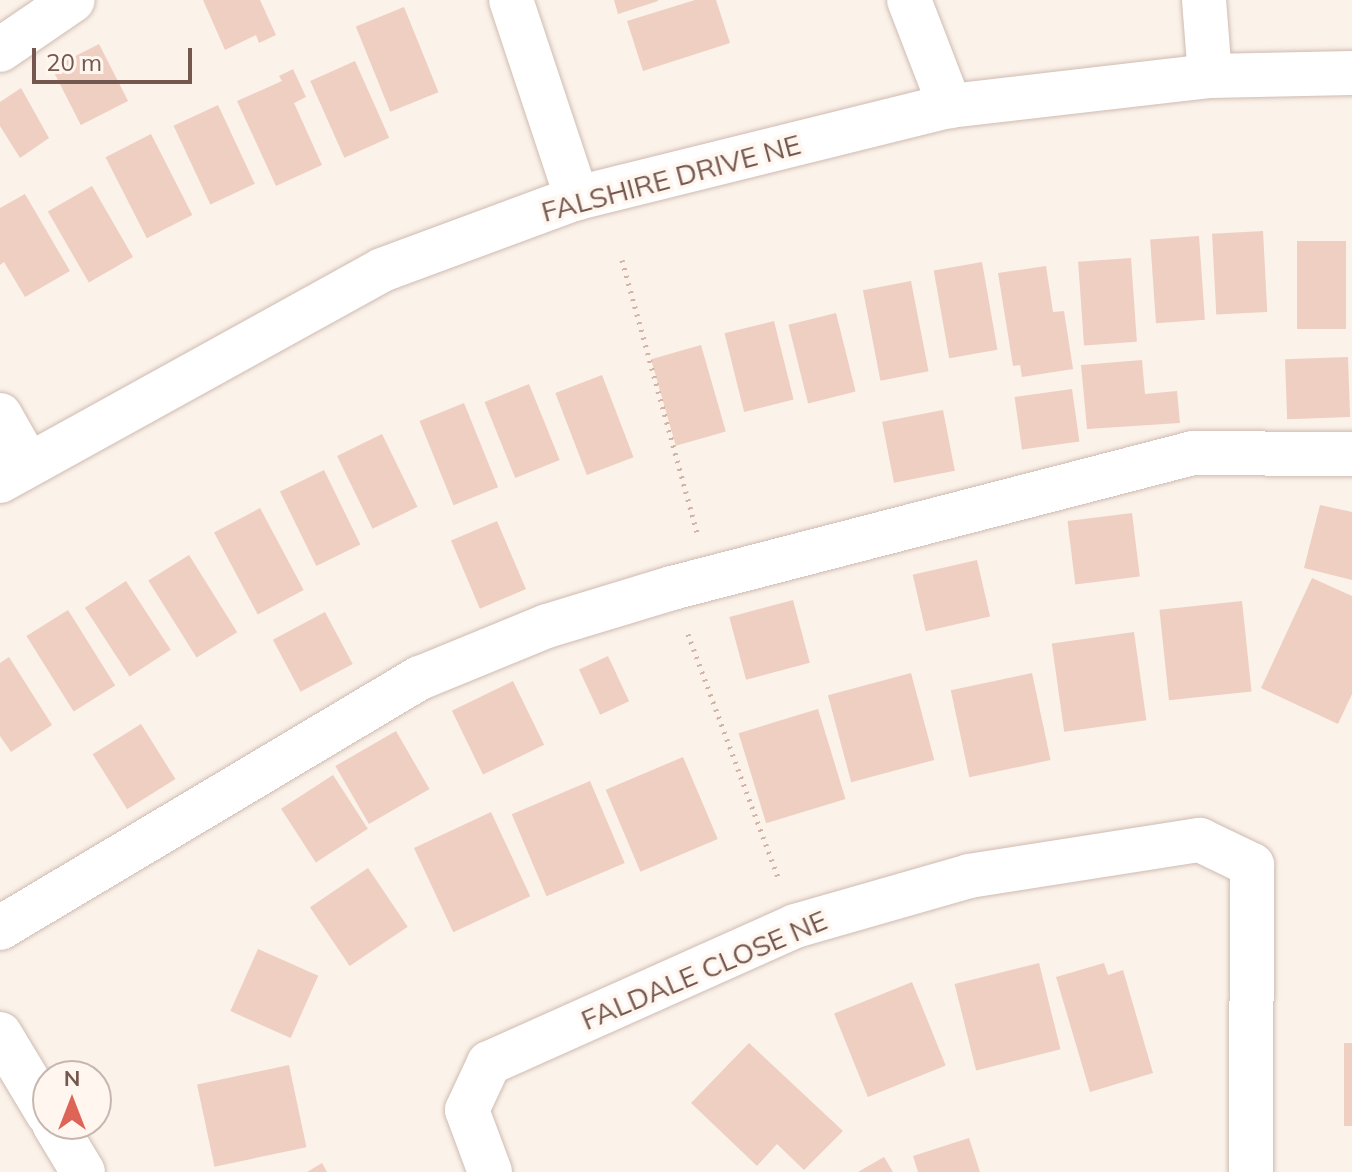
<!DOCTYPE html>
<html>
<head>
<meta charset="utf-8">
<style>
	body { margin:0 }
	#map { position:relative; width:1352px; height:1172px; overflow:hidden; background:#fbf2e9; font-family:Mulish,sans-serif }
	div>[style] { position:absolute }
	[style*='--x'] { left:calc(var(--x)*1px); top:calc(var(--y)*1px); width:calc(var(--w)*1px); rotate:calc(var(--a)*1deg) }
	.building>* { inset:0; background:#efcfc2; transform-origin:0 0 }
	.path>* { height:5px; margin-top:-2.5px; transform-origin:0; background:repeating-linear-gradient(90deg,#d4b2a5 0 2px,transparent 0 8px) }
	.roads { filter:drop-shadow(0 0 2px #cfbbb2) drop-shadow(0 0 2px #cfbbb2) }
	.minor>* { height:44px; margin:-22px; padding:0 22px; transform-origin:22px; border-radius:22px; background:#fff }
	span { translate:-50% -50%; white-space:nowrap; text-align:center; line-height:1.15; -webkit-text-stroke:7px #fef6ef; paint-order:stroke }
	.street-label { font-size:28px; color:#74574e }
	.north { position:absolute; left:32px; top:1060px; width:80px; height:80px; box-sizing:border-box; background:#fef6ef; border:2px solid #c7b6af; border-radius:50%; rotate:0deg; font-size:22px; font-weight:700; line-height:32px; text-align:center; color:#74574e }
	.north::after { content:''; display:block; margin:auto; width:28px; height:36px; background:#dd6456; clip-path:polygon(50% 0,100% 100%,50% 72%,0 100%) }
	.scale { position:absolute; left:32px; top:48px; width:160px; height:36px; box-sizing:border-box; border:4px solid #74574e; border-top:0; padding-left:10px; font-size:24px; line-height:28px; white-space:nowrap; color:#74574e; -webkit-text-stroke:6px #fef6ef; paint-order:stroke }
</style>
</head>
<body>
<div id="map">
	<div class="building">
		<i style="clip-path:polygon(203px 0,260px 0,276px 35px,259px 43px,256px 35px,225px 50px)"></i>
		<i style="clip-path:polygon(614px 0,658px 0,658px 1px,618px 14px)"></i>
		<i style="clip-path:polygon(695px 0,716px 0,730px 43px,643px 71px,627px 21px)"></i>
		<i style="left:404px;top:7px;width:92px;height:52px;rotate:68deg"></i>
		<i style="left:99px;top:44px;width:64px;height:53px;rotate:63deg"></i>
		<i style="left:355px;top:61px;width:84px;height:49px;rotate:66deg"></i>
		<i style="clip-path:polygon(293px 69px,306px 97px,294px 103px,322px 165px,276px 186px,237px 101px,282px 81px,279px 76px)"></i>
		<i style="clip-path:polygon(21px 88px,49px 138px,20px 158px,0 126px,0 102px)"></i>
		<i style="left:218px;top:105px;width:87px;height:49px;rotate:65deg"></i>
		<i style="left:151px;top:134px;width:91px;height:51px;rotate:63deg"></i>
		<i style="left:92px;top:186px;width:82px;height:51px;rotate:60deg"></i>
		<i style="clip-path:polygon(25px 194px,70px 271px,25px 297px,4px 262px,0 265px,0 208px)"></i>
		<i style="left:1263px;top:231px;width:81px;height:51px;rotate:87deg"></i>
		<i style="left:1199px;top:236px;width:84px;height:49px;rotate:86deg"></i>
		<i style="left:1297px;top:241px;width:49px;height:88px"></i>
		<i style="left:1131px;top:258px;width:84px;height:53px;rotate:86deg"></i>
		<i style="left:982px;top:262px;width:89px;height:49px;rotate:80deg"></i>
		<i style="clip-path:polygon(1046px 266px,1053px 312px,1064px 311px,1073px 369px,1022px 377px,1020px 365px,1013px 366px,998px 273px)"></i>
		<i style="left:911px;top:281px;width:92px;height:49px;rotate:79deg"></i>
		<i style="left:836px;top:313px;width:81px;height:49px;rotate:76deg"></i>
		<i style="left:774px;top:321px;width:81px;height:51px;rotate:76deg"></i>
		<i style="left:701px;top:345px;width:90px;height:52px;rotate:74deg"></i>
		<i style="left:1348px;top:357px;width:60px;height:63px;rotate:88deg"></i>
		<i style="clip-path:polygon(1142px 360px,1145px 394px,1177px 391px,1180px 423px,1087px 429px,1081px 365px)"></i>
		<i style="left:602px;top:375px;width:88px;height:50px;rotate:69deg"></i>
		<i style="left:529px;top:384px;width:82px;height:48px;rotate:68deg"></i>
		<i style="left:1072px;top:389px;width:53px;height:58px;rotate:82deg"></i>
		<i style="left:464px;top:403px;width:91px;height:48px;rotate:68deg"></i>
		<i style="left:943px;top:410px;width:62px;height:62px;rotate:79deg"></i>
		<i style="left:382px;top:434px;width:81px;height:50px;rotate:64deg"></i>
		<i style="left:324px;top:470px;width:83px;height:49px;rotate:64deg"></i>
		<i style="clip-path:polygon(1320px 505px,1352px 512px,1352px 580px,1304px 568px)"></i>
		<i style="left:260px;top:508px;width:93px;height:52px;rotate:62deg"></i>
		<i style="left:1132px;top:513px;width:64px;height:65px;rotate:83deg"></i>
		<i style="left:497px;top:521px;width:74px;height:50px;rotate:67deg"></i>
		<i style="left:189px;top:555px;width:91px;height:48px;rotate:58deg"></i>
		<i style="left:977px;top:560px;width:58px;height:66px;rotate:77deg"></i>
		<i style="clip-path:polygon(1312px 578px,1352px 596px,1352px 694px,1338px 724px,1261px 688px)"></i>
		<i style="left:126px;top:581px;width:82px;height:49px;rotate:57deg"></i>
		<i style="left:793px;top:600px;width:65px;height:66px;rotate:75deg"></i>
		<i style="left:1242px;top:601px;width:91px;height:83px;rotate:84deg"></i>
		<i style="left:68px;top:610px;width:89px;height:49px;rotate:58deg"></i>
		<i style="left:325px;top:612px;width:59px;height:59px;rotate:62deg"></i>
		<i style="left:1134px;top:632px;width:89px;height:83px;rotate:82deg"></i>
		<i style="left:608px;top:656px;width:50px;height:32px;rotate:65deg"></i>
		<i style="clip-path:polygon(9px 657px,52px 725px,11px 752px,0 736px,0 663px)"></i>
		<i style="left:911px;top:673px;width:90px;height:86px;rotate:75deg"></i>
		<i style="left:1032px;top:673px;width:89px;height:83px;rotate:78deg"></i>
		<i style="left:513px;top:681px;width:71px;height:68px;rotate:64deg"></i>
		<i style="left:818px;top:709px;width:94px;height:83px;rotate:73deg"></i>
		<i style="left:141px;top:724px;width:65px;height:57px;rotate:58deg"></i>
		<i style="left:396px;top:731px;width:67px;height:70px;rotate:60deg"></i>
		<i style="left:683px;top:757px;width:89px;height:84px;rotate:67deg"></i>
		<i style="left:333px;top:775px;width:64px;height:62px;rotate:57deg"></i>
		<i style="left:590px;top:781px;width:89px;height:85px;rotate:67deg"></i>
		<i style="left:491px;top:812px;width:93px;height:85px;rotate:65deg"></i>
		<i style="left:368px;top:868px;width:71px;height:70px;rotate:56deg"></i>
		<i style="left:258px;top:949px;width:66px;height:68px;rotate:24deg"></i>
		<i style="left:1039px;top:963px;width:89px;height:87px;rotate:76deg"></i>
		<i style="clip-path:polygon(1104px 963px,1108px 975px,1123px 970px,1153px 1073px,1090px 1092px,1056px 977px)"></i>
		<i style="left:912px;top:982px;width:90px;height:84px;rotate:68deg"></i>
		<i style="clip-path:polygon(749px 1043px,843px 1131px,804px 1170px,777px 1144px,757px 1166px,691px 1103px)"></i>
		<i style="left:1344px;top:1043px;width:8px;height:83px"></i>
		<i style="left:289px;top:1065px;width:84px;height:94px;rotate:78deg"></i>
		<i style="clip-path:polygon(969px 1138px,980px 1172px,918px 1172px,913px 1156px)"></i>
		<i style="clip-path:polygon(884px 1157px,893px 1172px,858px 1172px)"></i>
		<i style="clip-path:polygon(322px 1163px,327px 1172px,307px 1172px)"></i>
	</div>
	<div class="path">
		<i style="--x:622;--y:260;--w:282;--a:74.6"></i>
		<i style="--x:688;--y:634;--w:262;--a:69.7"></i>
	</div>
	<div class="roads">
		<div class="minor">
			<i style="--x:511;--y:0;--w:209;--a:71.6"></i>
			<i style="--x:909;--y:0;--w:114;--a:68.9"></i>
			<i style="--x:1204;--y:0;--w:76;--a:85.5"></i>
			<i style="--x:0;--y:50;--w:88;--a:-34.4"></i>
			<i style="--x:0;--y:415;--w:56;--a:60.3"></i>
			<i style="--x:0;--y:481;--w:436;--a:-28.9"></i>
			<i style="--x:382;--y:270;--w:208;--a:-20.3"></i>
			<i style="--x:577;--y:198;--w:384;--a:-13.9"></i>
			<i style="--x:950;--y:106;--w:262;--a:-6.6"></i>
			<i style="--x:1210;--y:76;--w:142;--a:-1.2"></i>
			<i style="--x:0;--y:928;--w:489;--a:-30.8"></i>
			<i style="--x:420;--y:678;--w:137;--a:-22.3"></i>
			<i style="--x:547;--y:626;--w:131;--a:-16.9"></i>
			<i style="--x:672;--y:588;--w:538;--a:-14.53"></i>
			<i style="--x:1193;--y:453;--w:159;--a:0.4"></i>
			<i style="--x:0;--y:1034;--w:93;--a:59"></i>
			<i style="--x:54;--y:1124;--w:56;--a:58.9"></i>
			<i style="--x:490;--y:1172;--w:66;--a:-110.4"></i>
			<i style="--x:467;--y:1110;--w:52;--a:-64.9"></i>
			<i style="--x:489;--y:1063;--w:335;--a:-24.1"></i>
			<i style="--x:795;--y:926;--w:181;--a:-16"></i>
			<i style="--x:969;--y:876;--w:234;--a:-8.9"></i>
			<i style="--x:1200;--y:840;--w:58;--a:25.7"></i>
			<i style="--x:1252;--y:865;--w:307;--a:90.2"></i>
		</div>
	</div>
	<div class="street-label">
		<span style="left:671px;top:178px;rotate:-15deg">FALSHIRE DRIVE NE</span>
		<span style="left:704px;top:970px;rotate:-23deg">FALDALE CLOSE NE</span>
	</div>
	<div class="north">N</div>
	<div class="scale">20 m</div>
</div>
</body>
</html>
